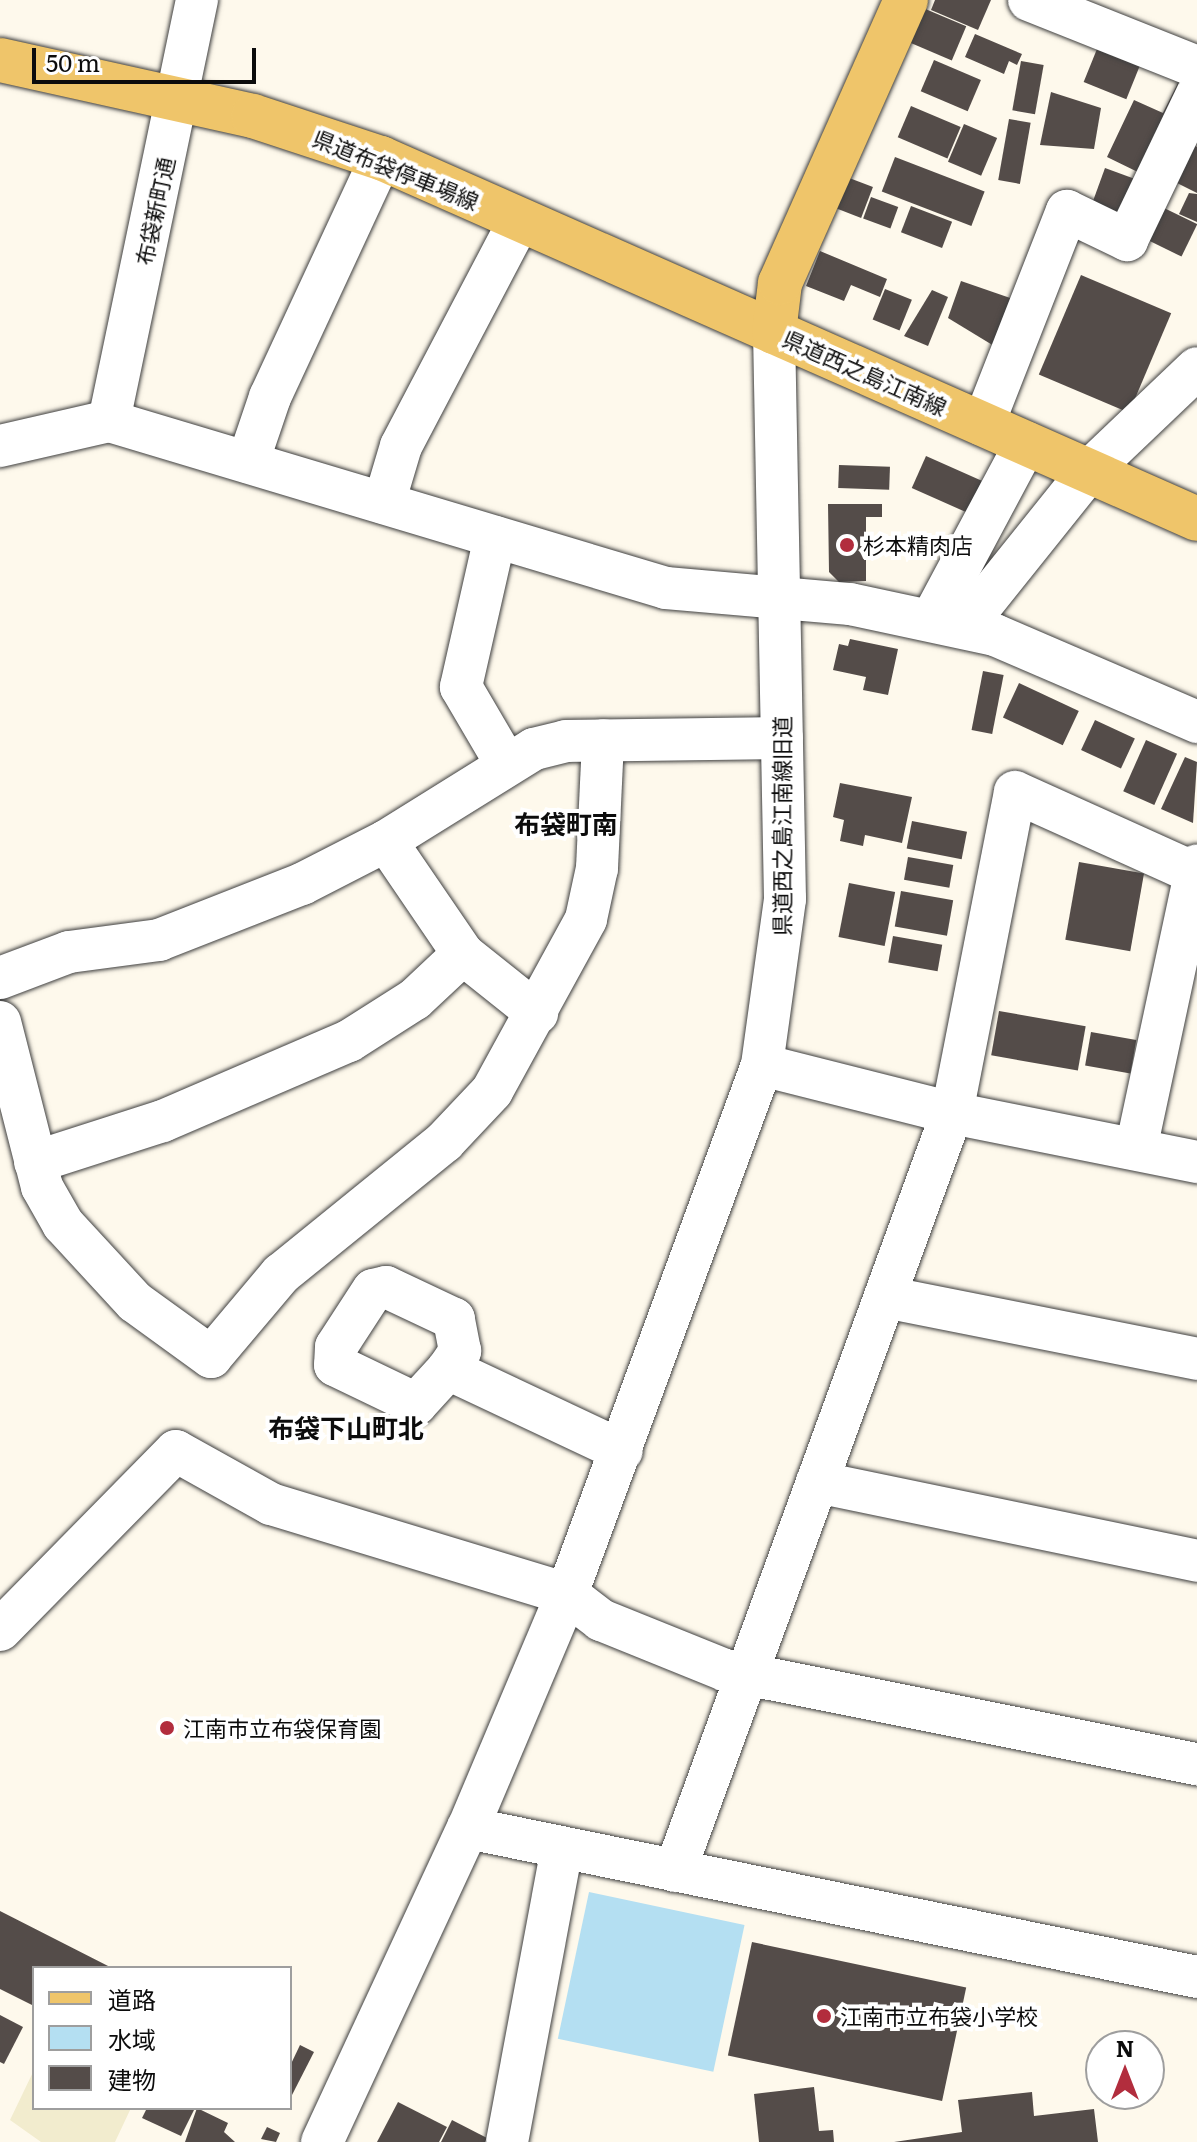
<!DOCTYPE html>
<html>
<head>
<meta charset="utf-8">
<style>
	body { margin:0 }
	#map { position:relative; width:1197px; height:2142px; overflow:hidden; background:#fef9ec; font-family:Literata,"Noto Sans JP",serif }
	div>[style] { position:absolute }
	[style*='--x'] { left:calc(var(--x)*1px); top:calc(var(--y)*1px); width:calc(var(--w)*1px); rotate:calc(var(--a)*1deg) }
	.farmland>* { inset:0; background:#f2ecce }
	.water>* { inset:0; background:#b4dff2; transform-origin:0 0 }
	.building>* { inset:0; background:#544c49; transform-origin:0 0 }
	.roads { filter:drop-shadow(0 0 2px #3f3f3f) drop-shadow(0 0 2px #3f3f3f) }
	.minor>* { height:42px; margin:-21px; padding:0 21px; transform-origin:21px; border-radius:21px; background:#fff }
	.major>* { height:44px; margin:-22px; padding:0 22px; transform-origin:22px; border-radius:22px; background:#efc56a }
	.dots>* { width:22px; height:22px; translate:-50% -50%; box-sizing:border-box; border:4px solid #fff; border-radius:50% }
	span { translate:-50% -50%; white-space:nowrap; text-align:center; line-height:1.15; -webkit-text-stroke:8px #fff; paint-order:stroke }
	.street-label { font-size:22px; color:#0c0c0c }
	.poi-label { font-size:22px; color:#0c0c0c }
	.left { translate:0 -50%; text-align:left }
	.quarter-label { font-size:26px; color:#0c0c0c; font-weight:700 }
	.legend { position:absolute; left:32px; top:1966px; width:260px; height:144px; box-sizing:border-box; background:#fff; border:2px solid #9e9e9e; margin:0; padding:10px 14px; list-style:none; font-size:24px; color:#0c0c0c }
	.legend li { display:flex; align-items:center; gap:16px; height:40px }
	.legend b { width:40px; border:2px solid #9e9e9e }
	.north { position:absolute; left:1085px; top:2030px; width:80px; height:80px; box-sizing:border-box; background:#fff; border:2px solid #9e9e9e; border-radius:50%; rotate:0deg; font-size:22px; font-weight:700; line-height:32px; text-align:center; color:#0c0c0c }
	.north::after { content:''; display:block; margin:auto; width:28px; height:36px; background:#b22d3d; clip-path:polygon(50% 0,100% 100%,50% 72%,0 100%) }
	.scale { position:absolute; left:32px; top:48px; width:224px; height:36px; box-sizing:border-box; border:4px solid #0c0c0c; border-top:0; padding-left:10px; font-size:24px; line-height:28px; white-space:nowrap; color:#0c0c0c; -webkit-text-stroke:6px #fff; paint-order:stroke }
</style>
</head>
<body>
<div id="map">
	<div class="farmland">
		<i style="clip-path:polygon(34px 2070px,34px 2108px,131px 2108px,115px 2142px,41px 2142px,10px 2120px)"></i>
	</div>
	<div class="water">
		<i style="left:589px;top:1892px;width:159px;height:150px;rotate:12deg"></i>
	</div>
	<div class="building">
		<i style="clip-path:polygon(935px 0,991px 0,978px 30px,931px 10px)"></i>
		<i style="left:923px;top:8px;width:47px;height:37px;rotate:23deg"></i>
		<i style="clip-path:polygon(975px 34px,1022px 54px,1017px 65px,1009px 61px,1004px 74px,965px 57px)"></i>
		<i style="left:1099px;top:44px;width:46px;height:41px;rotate:22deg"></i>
		<i style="left:934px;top:60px;width:51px;height:34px;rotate:23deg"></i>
		<i style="left:1021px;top:61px;width:23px;height:50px;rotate:10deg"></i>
		<i style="clip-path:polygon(1179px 81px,1191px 87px,1148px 177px,1107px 157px,1134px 100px,1163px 113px)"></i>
		<i style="clip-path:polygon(1051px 92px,1101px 108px,1094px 149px,1040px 145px)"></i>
		<i style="left:911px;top:106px;width:54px;height:34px;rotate:23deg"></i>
		<i style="left:1009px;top:119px;width:22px;height:62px;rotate:10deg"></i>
		<i style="left:964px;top:124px;width:36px;height:41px;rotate:23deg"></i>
		<i style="clip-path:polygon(1189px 143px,1197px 147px,1197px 193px,1171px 180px)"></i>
		<i style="left:895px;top:157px;width:96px;height:37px;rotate:21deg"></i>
		<i style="left:1105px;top:168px;width:37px;height:38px;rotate:20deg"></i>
		<i style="left:844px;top:176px;width:31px;height:33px;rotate:21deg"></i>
		<i style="clip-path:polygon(1189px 193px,1197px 194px,1197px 222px,1179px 214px)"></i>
		<i style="left:871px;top:197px;width:29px;height:23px;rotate:20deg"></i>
		<i style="left:911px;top:206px;width:44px;height:28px;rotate:21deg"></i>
		<i style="left:1164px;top:208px;width:37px;height:36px;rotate:26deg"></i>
		<i style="clip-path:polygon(820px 251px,887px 279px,880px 297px,851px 285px,844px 301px,806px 286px)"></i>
		<i style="left:1081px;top:275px;width:98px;height:108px;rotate:23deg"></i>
		<i style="clip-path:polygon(961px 281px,1016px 300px,999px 349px,948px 318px)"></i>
		<i style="left:885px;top:289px;width:29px;height:33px;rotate:22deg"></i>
		<i style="clip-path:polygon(932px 290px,948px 297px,928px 346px,904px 336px)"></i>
		<i style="left:926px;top:456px;width:61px;height:35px;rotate:24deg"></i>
		<i style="left:839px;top:465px;width:51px;height:23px;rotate:2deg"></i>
		<i style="clip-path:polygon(828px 504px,882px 504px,882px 517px,866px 517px,866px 581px,839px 582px,829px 572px)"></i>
		<i style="clip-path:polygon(850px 639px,898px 649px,888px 695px,863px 690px,866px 677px,833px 670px,839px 644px,848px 646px)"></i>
		<i style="left:983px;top:671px;width:21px;height:60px;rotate:11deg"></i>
		<i style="left:1019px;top:683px;width:66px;height:38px;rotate:25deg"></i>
		<i style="left:1095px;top:720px;width:44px;height:33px;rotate:25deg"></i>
		<i style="left:1146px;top:740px;width:34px;height:56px;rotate:24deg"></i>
		<i style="clip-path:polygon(1185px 757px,1197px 762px,1193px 823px,1161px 809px)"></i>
		<i style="clip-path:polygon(840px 783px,912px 797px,902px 843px,865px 835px,863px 846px,840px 841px,844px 820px,833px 817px)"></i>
		<i style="left:912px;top:821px;width:56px;height:28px;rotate:11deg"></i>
		<i style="left:908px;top:857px;width:46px;height:23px;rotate:10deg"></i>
		<i style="left:1079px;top:862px;width:66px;height:79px;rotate:10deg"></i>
		<i style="left:849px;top:883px;width:47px;height:55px;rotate:11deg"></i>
		<i style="left:901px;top:891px;width:53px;height:36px;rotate:10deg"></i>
		<i style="left:893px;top:936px;width:50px;height:27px;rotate:10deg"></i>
		<i style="left:999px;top:1011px;width:88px;height:45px;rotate:10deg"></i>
		<i style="left:1091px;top:1032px;width:46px;height:34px;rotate:10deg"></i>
		<i style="clip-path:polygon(0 1911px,112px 1968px,34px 1968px,34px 2006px,0 1989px)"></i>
		<i style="left:752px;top:1942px;width:219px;height:116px;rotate:12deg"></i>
		<i style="clip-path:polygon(0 2015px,23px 2027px,4px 2064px,0 2062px)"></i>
		<i style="clip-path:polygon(300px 2045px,314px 2052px,292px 2095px,290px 2066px)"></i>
		<i style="clip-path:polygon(814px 2087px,819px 2131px,833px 2130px,834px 2142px,759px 2142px,754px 2094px)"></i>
		<i style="clip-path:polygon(1032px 2092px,1034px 2116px,1094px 2109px,1098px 2142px,894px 2142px,962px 2132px,958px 2100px)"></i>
		<i style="clip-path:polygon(398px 2102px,447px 2127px,439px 2142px,377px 2142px)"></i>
		<i style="clip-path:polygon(147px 2108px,195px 2108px,181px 2136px,142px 2118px)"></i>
		<i style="clip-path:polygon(197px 2108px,228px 2123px,224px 2132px,235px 2142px,185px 2142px)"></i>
		<i style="clip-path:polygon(452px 2120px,487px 2138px,485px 2142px,441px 2142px)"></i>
		<i style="clip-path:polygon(267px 2127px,280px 2133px,276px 2142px,261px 2139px)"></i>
	</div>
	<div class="roads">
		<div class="minor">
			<i style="--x:1029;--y:0;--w:181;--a:21.7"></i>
			<i style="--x:109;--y:421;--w:430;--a:-78.2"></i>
			<i style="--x:983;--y:425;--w:230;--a:-68.6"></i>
			<i style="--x:1067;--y:211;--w:67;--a:25.8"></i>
			<i style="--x:1127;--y:240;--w:162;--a:-64.4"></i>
			<i style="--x:0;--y:446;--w:112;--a:-12.9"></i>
			<i style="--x:109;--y:421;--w:581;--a:16.69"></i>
			<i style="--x:666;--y:588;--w:185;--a:5"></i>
			<i style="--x:850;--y:604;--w:148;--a:12.1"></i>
			<i style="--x:995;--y:635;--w:220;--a:23.3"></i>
			<i style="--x:248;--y:462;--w:69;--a:-71.3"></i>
			<i style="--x:270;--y:397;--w:264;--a:-65.1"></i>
			<i style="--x:384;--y:503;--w:59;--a:-73.4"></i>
			<i style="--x:401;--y:446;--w:256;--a:-62.3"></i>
			<i style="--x:495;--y:537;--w:154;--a:102.8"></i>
			<i style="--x:461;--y:687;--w:87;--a:59.6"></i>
			<i style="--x:932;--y:619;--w:200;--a:-61.9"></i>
			<i style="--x:964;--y:627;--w:200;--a:-51.3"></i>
			<i style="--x:1089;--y:471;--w:149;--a:-43.6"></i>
			<i style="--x:386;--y:841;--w:137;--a:55.7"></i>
			<i style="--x:463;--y:954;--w:95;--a:38.6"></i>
			<i style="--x:0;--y:978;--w:74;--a:-20.6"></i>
			<i style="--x:69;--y:952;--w:91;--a:-7.6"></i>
			<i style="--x:159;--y:940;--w:154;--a:-21.4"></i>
			<i style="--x:302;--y:884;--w:94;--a:-27.1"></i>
			<i style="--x:386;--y:841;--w:174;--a:-31.9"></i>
			<i style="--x:534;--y:749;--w:33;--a:-14"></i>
			<i style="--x:566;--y:741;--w:216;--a:-0.8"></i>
			<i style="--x:0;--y:1022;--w:170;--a:75.7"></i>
			<i style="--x:42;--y:1187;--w:43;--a:60.4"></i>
			<i style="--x:63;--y:1224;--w:106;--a:47.3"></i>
			<i style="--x:135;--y:1302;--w:94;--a:35.9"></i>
			<i style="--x:211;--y:1357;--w:109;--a:-49.9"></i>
			<i style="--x:281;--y:1274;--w:210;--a:-39"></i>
			<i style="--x:444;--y:1142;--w:70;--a:-46.7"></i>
			<i style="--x:492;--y:1091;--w:196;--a:-61.3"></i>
			<i style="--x:586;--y:919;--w:52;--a:-77.8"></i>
			<i style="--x:597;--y:868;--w:128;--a:-87.3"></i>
			<i style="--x:762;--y:1065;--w:196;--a:14.2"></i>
			<i style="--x:952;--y:1113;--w:250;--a:11.3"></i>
			<i style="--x:1136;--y:1149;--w:290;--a:-77.9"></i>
			<i style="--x:35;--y:1162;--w:134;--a:-17.8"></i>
			<i style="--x:163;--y:1121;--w:202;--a:-23.3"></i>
			<i style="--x:349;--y:1041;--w:78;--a:-32.5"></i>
			<i style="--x:415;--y:999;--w:66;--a:-43.2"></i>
			<i style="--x:885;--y:1297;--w:318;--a:11.2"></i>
			<i style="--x:448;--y:1369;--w:22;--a:-56"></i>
			<i style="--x:460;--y:1351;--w:33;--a:-101"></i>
			<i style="--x:454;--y:1319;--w:75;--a:-154.8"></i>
			<i style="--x:386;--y:1287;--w:13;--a:167"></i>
			<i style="--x:373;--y:1290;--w:68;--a:123"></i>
			<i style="--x:336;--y:1347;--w:18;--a:93"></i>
			<i style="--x:335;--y:1365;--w:90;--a:25.7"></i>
			<i style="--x:416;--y:1404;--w:47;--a:-47.6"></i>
			<i style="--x:448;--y:1369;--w:192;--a:25.2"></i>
			<i style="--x:817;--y:1482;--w:388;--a:11.7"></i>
			<i style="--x:0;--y:1630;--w:251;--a:-45.5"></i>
			<i style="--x:176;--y:1451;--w:109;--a:29.2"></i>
			<i style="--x:271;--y:1504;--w:309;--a:16.9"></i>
			<i style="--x:567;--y:1594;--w:43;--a:37.4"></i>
			<i style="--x:601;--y:1620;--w:134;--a:22"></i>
			<i style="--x:725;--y:1670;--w:481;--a:11.3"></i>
			<i style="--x:468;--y:1828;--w:744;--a:11.55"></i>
			<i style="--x:675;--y:1871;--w:807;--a:-69.93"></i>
			<i style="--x:952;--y:1113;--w:327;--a:-78.9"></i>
			<i style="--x:1015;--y:792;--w:200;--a:24.3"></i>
			<i style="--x:322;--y:2142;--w:346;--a:-65.1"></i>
			<i style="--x:468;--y:1828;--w:254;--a:-67.1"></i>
			<i style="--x:567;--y:1594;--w:564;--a:-69.77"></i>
			<i style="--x:762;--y:1065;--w:168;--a:-82.1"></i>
			<i style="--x:785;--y:899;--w:567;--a:-91.11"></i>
			<i style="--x:507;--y:2142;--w:299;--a:-79.4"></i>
		</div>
		<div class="major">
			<i style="--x:0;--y:60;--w:259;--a:12.5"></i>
			<i style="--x:253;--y:116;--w:135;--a:18.2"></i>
			<i style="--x:381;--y:158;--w:892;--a:23.86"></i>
			<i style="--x:774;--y:332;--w:49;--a:-83"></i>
			<i style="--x:780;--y:283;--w:310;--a:-66"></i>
		</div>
	</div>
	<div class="dots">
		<i style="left:847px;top:545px;background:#b22d3d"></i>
		<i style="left:167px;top:1728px;background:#b22d3d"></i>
		<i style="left:824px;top:2016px;background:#b22d3d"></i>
	</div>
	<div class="street-label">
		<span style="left:396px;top:169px;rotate:22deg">県道布袋停車場線</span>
		<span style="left:154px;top:211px;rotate:-78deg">布袋新町通</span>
		<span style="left:865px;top:372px;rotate:24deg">県道西之島江南線</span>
		<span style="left:781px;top:826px;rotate:-90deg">県道西之島江南線旧道</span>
	</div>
	<div class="poi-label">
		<span class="left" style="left:863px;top:545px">杉本精肉店</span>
		<span class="left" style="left:183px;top:1728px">江南市立布袋保育園</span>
		<span class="left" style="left:840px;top:2016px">江南市立布袋小学校</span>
	</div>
	<div class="quarter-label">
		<span style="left:566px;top:823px">布袋町南</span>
		<span style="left:346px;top:1427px">布袋下山町北</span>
	</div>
	<ul class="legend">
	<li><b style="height:10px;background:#efc56a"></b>道路</li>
	<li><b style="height:22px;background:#b4dff2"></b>水域</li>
	<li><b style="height:22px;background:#544c49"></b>建物</li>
	</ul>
	<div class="north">N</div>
	<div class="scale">50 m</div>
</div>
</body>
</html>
